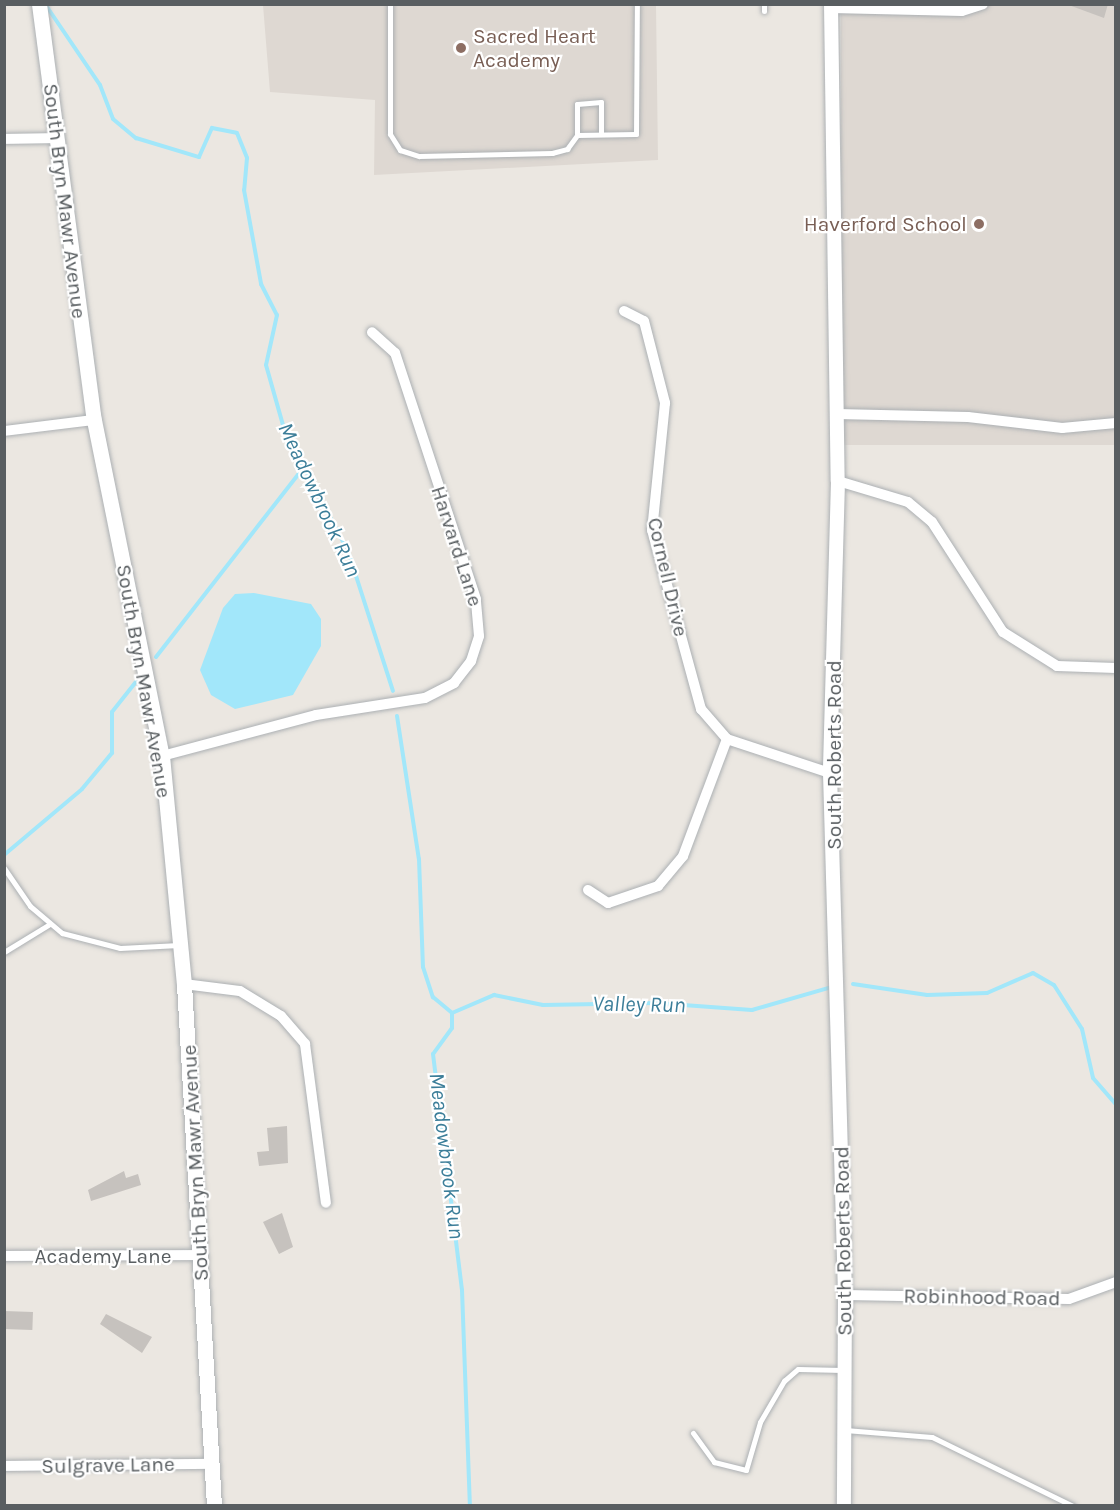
<!DOCTYPE html>
<html>
<head>
<meta charset="utf-8">
<style>
	body { margin:0 }
	#map { position:relative; width:1120px; height:1510px; overflow:hidden; background:#ebe7e1; font-family:Karla,sans-serif }
	div>[style] { position:absolute }
	[style*='--x'] { left:calc(var(--x)*1px); top:calc(var(--y)*1px); width:calc(var(--w)*1px); rotate:calc(var(--a)*1deg) }
	.education>* { inset:0; background:#ded8d2; transform-origin:0 0 }
	.water>* { inset:0; background:#a2e7fa }
	.stream>* { height:4px; margin:-2px; padding:0 2px; transform-origin:2px; border-radius:2px; background:#a2e7fa }
	.building>* { inset:0; background:#c6c2be; transform-origin:0 0 }
	.roads { filter:drop-shadow(0 0 2px #acb0b3) drop-shadow(0 0 2px #acb0b3) }
	.service>* { height:5px; margin:-2.5px; padding:0 2.5px; transform-origin:2.5px; border-radius:2.5px; background:#fff }
	.minor>* { height:10px; margin:-5px; padding:0 5px; transform-origin:5px; border-radius:5px; background:#fff }
	.tertiary>* { height:14px; margin:-7px; padding:0 7px; transform-origin:7px; border-radius:7px; background:#fff }
	.secondary>* { height:15px; margin:-7.5px; padding:0 7.5px; transform-origin:7.5px; border-radius:7.5px; background:#fff }
	.dots>* { width:16px; height:16px; translate:-50% -50%; box-sizing:border-box; border:3px solid #fff; border-radius:50% }
	span { translate:-50% -50%; white-space:nowrap; text-align:center; line-height:1.15; -webkit-text-stroke:4.5px #fff; paint-order:stroke }
	.education-label { font-size:21px; color:#785e54 }
	.left { translate:0 -50%; text-align:left }
	.right { translate:-100% -50%; text-align:right }
	.street-label { font-size:21px; color:#595e61 }
	.water-label { font-size:22px; color:#3c7e99; font-style:italic }
	.frame { position:absolute; inset:0; border:6px solid #595e61; pointer-events:none }
</style>
</head>
<body>
<div id="map">
	<div class="education">
		<i style="clip-path:polygon(263px 5px,656px 5px,658px 160px,374px 175px,375px 100px,270px 92px)"></i>
		<i style="left:841px;top:5px;width:274px;height:440px"></i>
	</div>
	<div class="water">
		<i style="clip-path:polygon(254px 593px,311px 604px,321px 619px,321px 646px,293px 695px,235px 709px,211px 695px,200px 670px,223px 608px,235px 594px)"></i>
	</div>
	<div class="stream">
		<i style="--x:45;--y:4;--w:98;--a:55.8"></i>
		<i style="--x:100;--y:85;--w:36;--a:69"></i>
		<i style="--x:113;--y:119;--w:30;--a:40"></i>
		<i style="--x:136;--y:138;--w:66;--a:16.8"></i>
		<i style="--x:199;--y:157;--w:32;--a:-66"></i>
		<i style="--x:212;--y:128;--w:25;--a:11"></i>
		<i style="--x:237;--y:133;--w:27;--a:68"></i>
		<i style="--x:247;--y:158;--w:32;--a:95"></i>
		<i style="--x:244;--y:190;--w:96;--a:79.7"></i>
		<i style="--x:261;--y:284;--w:35;--a:63"></i>
		<i style="--x:277;--y:315;--w:51;--a:102.4"></i>
		<i style="--x:266;--y:365;--w:70;--a:74.2"></i>
		<i style="--x:285;--y:432;--w:135;--a:62.1"></i>
		<i style="--x:348;--y:551;--w:147;--a:72.2"></i>
		<i style="--x:156;--y:657;--w:239;--a:-52.1"></i>
		<i style="--x:397;--y:716;--w:145;--a:81.3"></i>
		<i style="--x:419;--y:859;--w:108;--a:87.9"></i>
		<i style="--x:423;--y:967;--w:32;--a:72"></i>
		<i style="--x:433;--y:997;--w:25;--a:40"></i>
		<i style="--x:452;--y:1013;--w:15;--a:90"></i>
		<i style="--x:452;--y:1028;--w:32;--a:126"></i>
		<i style="--x:433;--y:1054;--w:238;--a:83"></i>
		<i style="--x:462;--y:1290;--w:216;--a:87.9"></i>
		<i style="--x:4;--y:855;--w:102;--a:-40.2"></i>
		<i style="--x:82;--y:789;--w:47;--a:-50.2"></i>
		<i style="--x:112;--y:753;--w:41;--a:-90"></i>
		<i style="--x:112;--y:712;--w:43;--a:-51.5"></i>
		<i style="--x:853;--y:984;--w:75;--a:8.5"></i>
		<i style="--x:927;--y:995;--w:60;--a:-1.9"></i>
		<i style="--x:987;--y:993;--w:50;--a:-23.5"></i>
		<i style="--x:1033;--y:973;--w:24;--a:30"></i>
		<i style="--x:1054;--y:985;--w:52;--a:57.5"></i>
		<i style="--x:1082;--y:1029;--w:50;--a:77.3"></i>
		<i style="--x:1093;--y:1078;--w:35;--a:49"></i>
		<i style="--x:452;--y:1013;--w:46;--a:-23.2"></i>
		<i style="--x:494;--y:995;--w:50;--a:11.5"></i>
		<i style="--x:543;--y:1005;--w:113;--a:-1"></i>
		<i style="--x:656;--y:1003;--w:96;--a:4.2"></i>
		<i style="--x:752;--y:1010;--w:79;--a:-16.1"></i>
	</div>
	<div class="building">
		<i style="clip-path:polygon(1066px 4px,1108px 4px,1104px 18px)"></i>
		<i style="clip-path:polygon(287px 1126px,288px 1163px,259px 1166px,257px 1152px,269px 1151px,267px 1128px)"></i>
		<i style="clip-path:polygon(124px 1171px,126px 1178px,138px 1174px,141px 1185px,91px 1201px,88px 1190px)"></i>
		<i style="clip-path:polygon(282px 1213px,293px 1247px,279px 1254px,263px 1222px)"></i>
		<i style="left:4px;top:1311px;width:29px;height:18px;rotate:2deg"></i>
		<i style="clip-path:polygon(106px 1314px,152px 1337px,142px 1353px,100px 1324px)"></i>
	</div>
	<div class="roads">
		<div class="service">
			<i style="--x:390;--y:4;--w:130;--a:90"></i>
			<i style="--x:390;--y:134;--w:19;--a:58"></i>
			<i style="--x:400;--y:150;--w:20;--a:18"></i>
			<i style="--x:419;--y:156;--w:133;--a:-1.3"></i>
			<i style="--x:552;--y:153;--w:16;--a:-15"></i>
			<i style="--x:567;--y:149;--w:17;--a:-54"></i>
			<i style="--x:764;--y:4;--w:7;--a:90"></i>
			<i style="--x:601;--y:134;--w:32;--a:-90"></i>
			<i style="--x:601;--y:102;--w:24;--a:175"></i>
			<i style="--x:577;--y:104;--w:31;--a:90"></i>
			<i style="--x:577;--y:135;--w:59;--a:-1"></i>
			<i style="--x:636;--y:134;--w:130;--a:-89.6"></i>
			<i style="--x:4;--y:868;--w:46;--a:55.6"></i>
			<i style="--x:30;--y:906;--w:42;--a:40.2"></i>
			<i style="--x:62;--y:933;--w:60;--a:14.5"></i>
			<i style="--x:120;--y:948;--w:59;--a:-2.9"></i>
			<i style="--x:4;--y:952;--w:52;--a:-31.5"></i>
			<i style="--x:845;--y:1430;--w:87;--a:4.6"></i>
			<i style="--x:932;--y:1437;--w:157;--a:26.1"></i>
			<i style="--x:693;--y:1433;--w:36;--a:54"></i>
			<i style="--x:714;--y:1462;--w:33;--a:14"></i>
			<i style="--x:746;--y:1470;--w:50;--a:-73.7"></i>
			<i style="--x:760;--y:1422;--w:48;--a:-59.7"></i>
			<i style="--x:784;--y:1381;--w:18;--a:-41"></i>
			<i style="--x:798;--y:1369;--w:45;--a:1.3"></i>
		</div>
		<div class="minor">
			<i style="--x:831;--y:8;--w:131;--a:1.3"></i>
			<i style="--x:962;--y:11;--w:22;--a:-18"></i>
			<i style="--x:4;--y:139;--w:53;--a:-1.1"></i>
			<i style="--x:624;--y:311;--w:22;--a:27"></i>
			<i style="--x:644;--y:321;--w:85;--a:75.6"></i>
			<i style="--x:665;--y:403;--w:128;--a:95.8"></i>
			<i style="--x:652;--y:530;--w:186;--a:74.7"></i>
			<i style="--x:701;--y:709;--w:40;--a:49"></i>
			<i style="--x:727;--y:739;--w:108;--a:18.3"></i>
			<i style="--x:837;--y:414;--w:131;--a:1.3"></i>
			<i style="--x:968;--y:417;--w:95;--a:6.7"></i>
			<i style="--x:1062;--y:428;--w:54;--a:-5.3"></i>
			<i style="--x:4;--y:431;--w:91;--a:-7"></i>
			<i style="--x:838;--y:481;--w:73;--a:16.7"></i>
			<i style="--x:908;--y:502;--w:31;--a:40"></i>
			<i style="--x:932;--y:522;--w:131;--a:57.2"></i>
			<i style="--x:1003;--y:632;--w:64;--a:32.2"></i>
			<i style="--x:1057;--y:666;--w:59;--a:1.9"></i>
			<i style="--x:162;--y:756;--w:159;--a:-14.9"></i>
			<i style="--x:316;--y:715;--w:110;--a:-8.9"></i>
			<i style="--x:425;--y:698;--w:33;--a:-27"></i>
			<i style="--x:454;--y:683;--w:28;--a:-52"></i>
			<i style="--x:471;--y:661;--w:26;--a:-72"></i>
			<i style="--x:479;--y:636;--w:37;--a:-95"></i>
			<i style="--x:476;--y:599;--w:259;--a:-108.2"></i>
			<i style="--x:395;--y:353;--w:31;--a:-138"></i>
			<i style="--x:588;--y:890;--w:24;--a:33"></i>
			<i style="--x:608;--y:903;--w:53;--a:-18.8"></i>
			<i style="--x:658;--y:886;--w:39;--a:-50"></i>
			<i style="--x:683;--y:856;--w:125;--a:-69.4"></i>
			<i style="--x:184;--y:984;--w:56;--a:7.1"></i>
			<i style="--x:240;--y:991;--w:48;--a:31.4"></i>
			<i style="--x:281;--y:1016;--w:37;--a:49"></i>
			<i style="--x:305;--y:1044;--w:160;--a:82.5"></i>
			<i style="--x:4;--y:1256;--w:197;--a:-0.3"></i>
			<i style="--x:845;--y:1295;--w:224;--a:1"></i>
			<i style="--x:1069;--y:1299;--w:50;--a:-19.9"></i>
			<i style="--x:4;--y:1466;--w:208;--a:-0.6"></i>
		</div>
		<div class="tertiary">
			<i style="--x:831;--y:4;--w:477;--a:89.2"></i>
			<i style="--x:838;--y:481;--w:292;--a:91.6"></i>
			<i style="--x:830;--y:773;--w:522;--a:88.35"></i>
			<i style="--x:845;--y:1295;--w:211;--a:90.3"></i>
		</div>
		<div class="secondary">
			<i style="--x:39;--y:4;--w:420;--a:82.5"></i>
			<i style="--x:94;--y:420;--w:343;--a:78.6"></i>
			<i style="--x:162;--y:756;--w:229;--a:84.5"></i>
			<i style="--x:184;--y:984;--w:523;--a:86.71"></i>
		</div>
	</div>
	<div class="dots">
		<i style="left:461px;top:48px;background:#8d6e63"></i>
		<i style="left:979px;top:224px;background:#8d6e63"></i>
	</div>
	<div class="education-label">
		<span class="left" style="left:473px;top:48px">Sacred Heart<br>Academy</span>
		<span class="right" style="left:967px;top:224px">Haverford School</span>
	</div>
	<div class="street-label">
		<span style="left:65px;top:201px;rotate:83deg">South Bryn Mawr Avenue</span>
		<span style="left:457px;top:546px;rotate:72deg">Harvard Lane</span>
		<span style="left:668px;top:577px;rotate:77deg">Cornell Drive</span>
		<span style="left:144px;top:681px;rotate:80deg">South Bryn Mawr Avenue</span>
		<span style="left:834px;top:755px;rotate:-90deg">South Roberts Road</span>
		<span style="left:195px;top:1163px;rotate:-93deg">South Bryn Mawr Avenue</span>
		<span style="left:843px;top:1241px;rotate:-91deg">South Roberts Road</span>
		<span style="left:103px;top:1256px">Academy Lane</span>
		<span style="left:982px;top:1297px;rotate:1deg">Robinhood Road</span>
		<span style="left:108px;top:1465px;rotate:-1deg">Sulgrave Lane</span>
	</div>
	<div class="water-label">
		<span style="left:319px;top:500px;rotate:65deg">Meadowbrook Run</span>
		<span style="left:639px;top:1005px;rotate:1deg">Valley Run</span>
		<span style="left:446px;top:1156px;rotate:83deg">Meadowbrook Run</span>
	</div>
	<div class="frame"></div>
</div>
</body>
</html>
